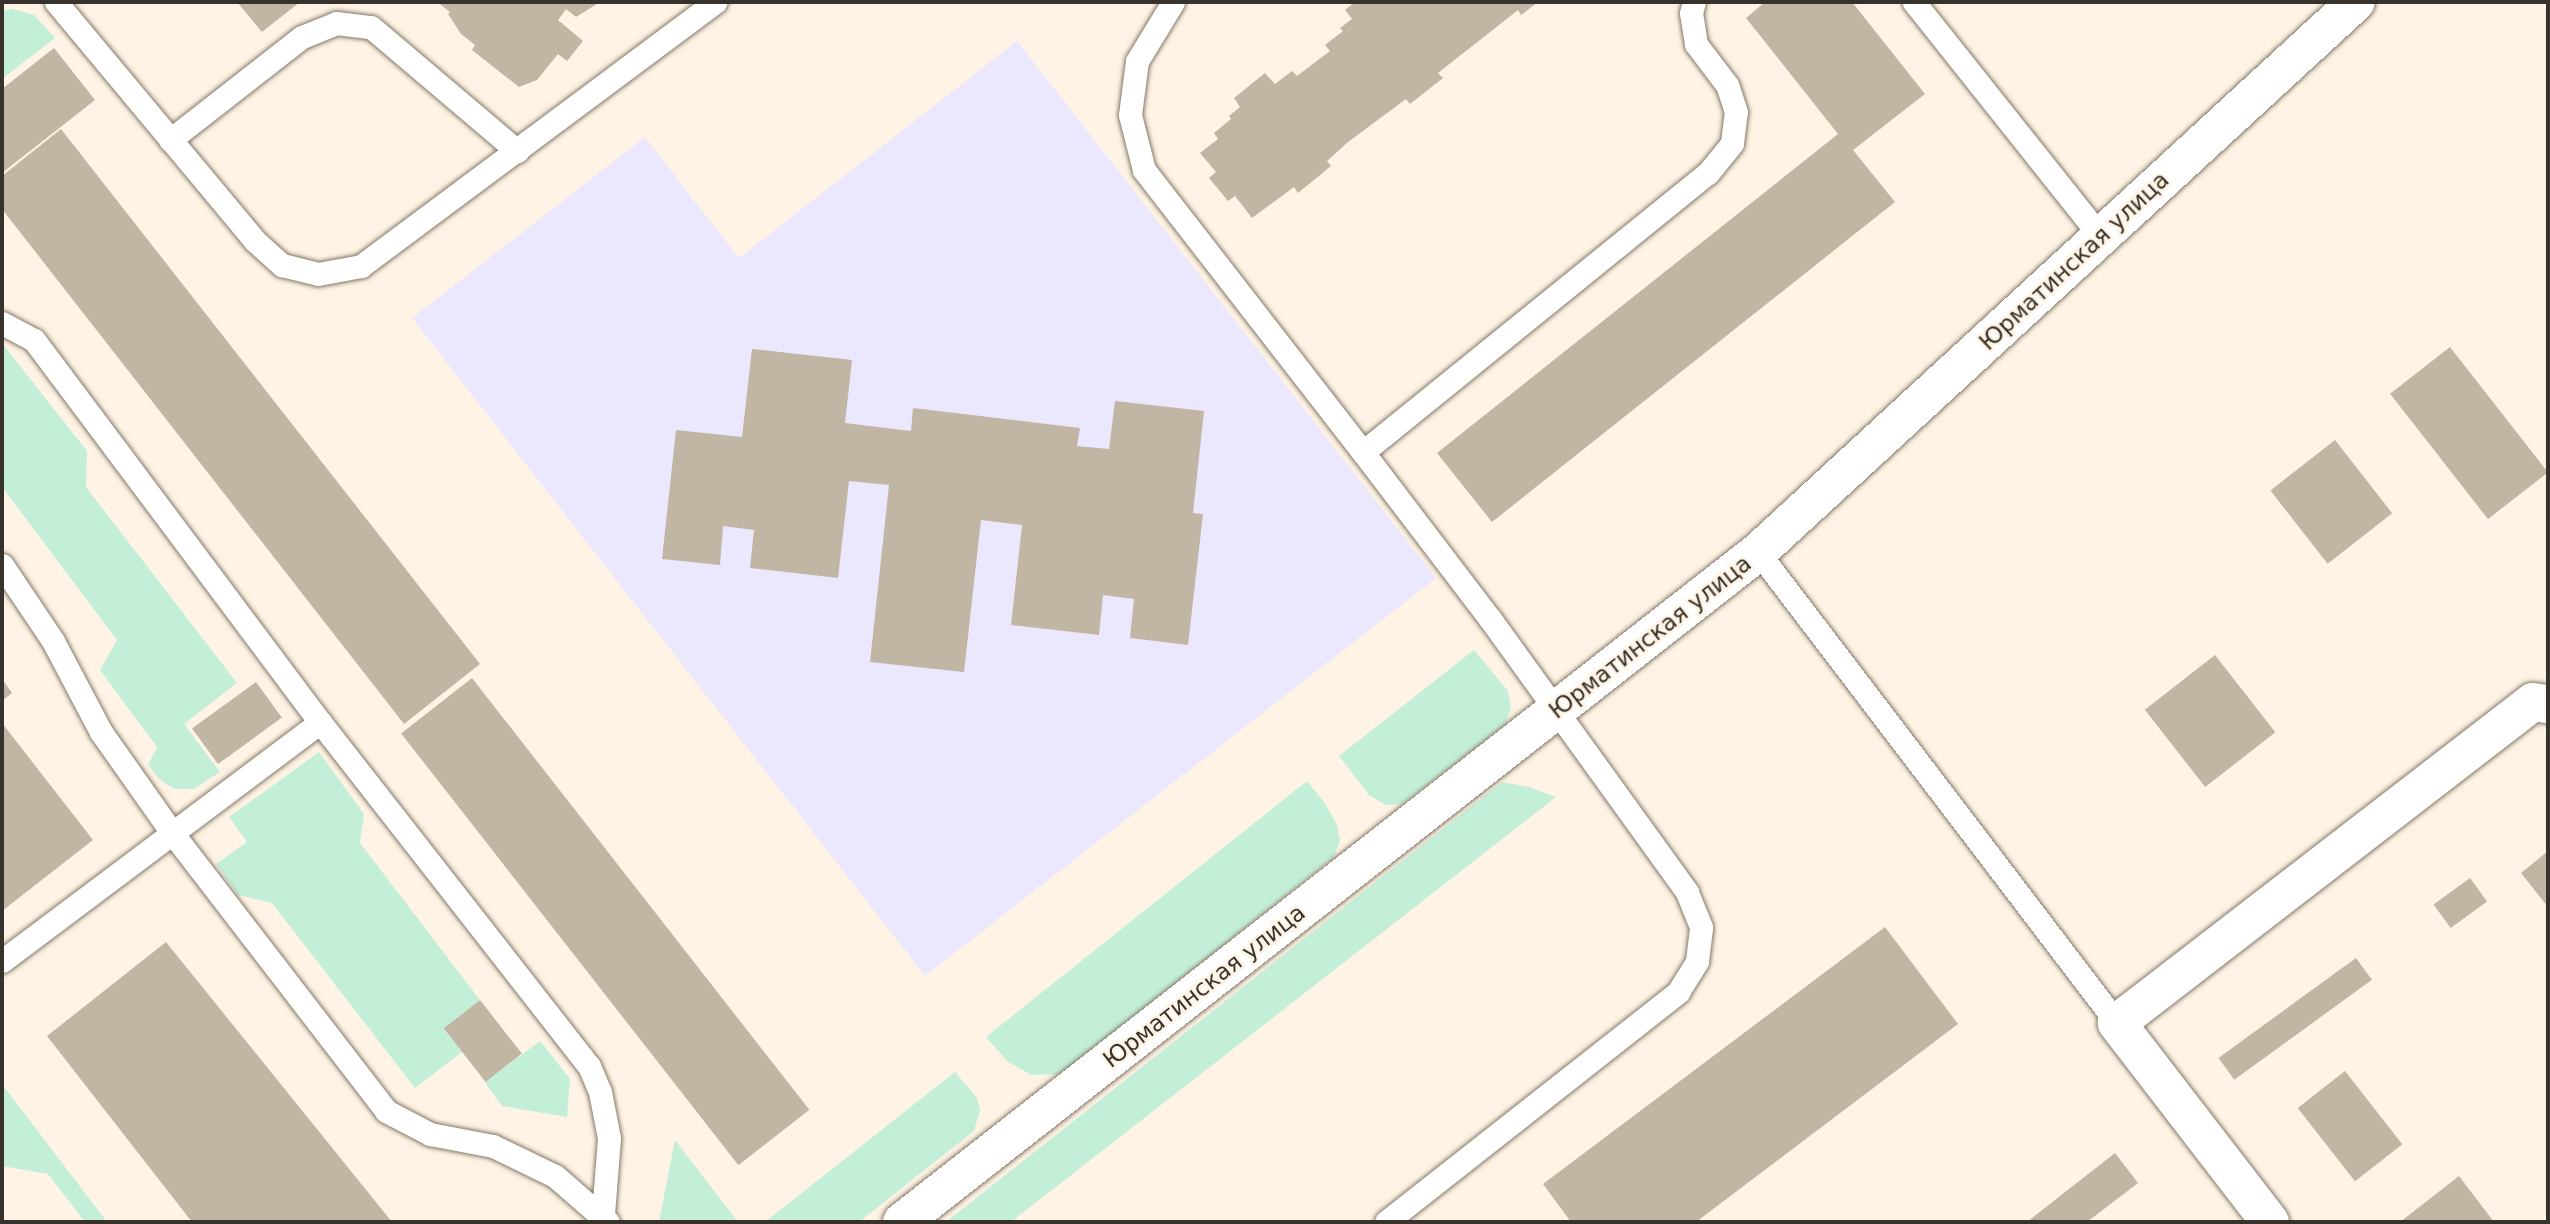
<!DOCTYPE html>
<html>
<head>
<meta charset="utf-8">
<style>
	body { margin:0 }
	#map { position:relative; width:2550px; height:1224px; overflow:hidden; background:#fef3e4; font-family:"DejaVu Sans",sans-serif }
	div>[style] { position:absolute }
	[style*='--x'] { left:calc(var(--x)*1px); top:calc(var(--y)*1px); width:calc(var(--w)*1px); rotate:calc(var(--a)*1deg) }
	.education>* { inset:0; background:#ebe8fe }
	.green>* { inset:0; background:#c3efd9 }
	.building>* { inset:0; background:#c1b5a3; transform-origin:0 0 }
	.roads { filter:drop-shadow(0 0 2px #847867) drop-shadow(0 0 2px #847867) }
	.service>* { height:23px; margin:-11.5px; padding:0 11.5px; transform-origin:11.5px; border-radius:11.5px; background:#fff }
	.minor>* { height:38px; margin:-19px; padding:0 19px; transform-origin:19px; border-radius:19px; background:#fff }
	.tertiary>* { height:38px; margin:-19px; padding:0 19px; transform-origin:19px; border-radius:19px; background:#fff }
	span { translate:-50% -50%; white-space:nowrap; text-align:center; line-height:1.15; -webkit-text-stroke:5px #fef3e4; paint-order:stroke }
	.street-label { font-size:23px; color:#37322b }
	.frame { position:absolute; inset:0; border:4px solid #37322b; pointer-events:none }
</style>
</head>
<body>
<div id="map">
	<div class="education">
		<i style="clip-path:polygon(1017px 41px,1436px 578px,925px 976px,412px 318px,645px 137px,739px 258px)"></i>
	</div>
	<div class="green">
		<i style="clip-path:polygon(13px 9px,34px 15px,55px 38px,2px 79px,2px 11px)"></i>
		<i style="clip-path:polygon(2px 343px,87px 451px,86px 487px,237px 683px,184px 724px,220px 772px,194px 789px,175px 789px,160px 780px,148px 765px,157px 747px,100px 670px,117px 640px,2px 487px)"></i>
		<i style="clip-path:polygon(1474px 650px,1508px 691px,1511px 708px,1505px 725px,1402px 804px,1386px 805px,1369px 795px,1339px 756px)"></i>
		<i style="clip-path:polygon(319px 752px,364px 814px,360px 843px,480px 1000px,444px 1028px,462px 1052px,415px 1088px,272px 903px,238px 895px,216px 864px,247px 842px,229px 817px)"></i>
		<i style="clip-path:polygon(1307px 781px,1324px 802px,1337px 825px,1340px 841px,1334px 857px,1061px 1074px,1031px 1075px,1007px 1061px,986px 1037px)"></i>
		<i style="clip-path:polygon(1502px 782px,1529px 787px,1556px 797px,1011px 1222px,946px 1222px)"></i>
		<i style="clip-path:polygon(540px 1041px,570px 1079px,567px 1117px,502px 1106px,485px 1082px)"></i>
		<i style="clip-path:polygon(955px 1072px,977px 1098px,980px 1110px,974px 1131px,859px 1222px,765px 1222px)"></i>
		<i style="clip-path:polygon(2px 1084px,107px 1222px,85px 1222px,48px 1174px,2px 1166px)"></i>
		<i style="clip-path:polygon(675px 1140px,738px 1222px,659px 1222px)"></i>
	</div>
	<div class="building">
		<i style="clip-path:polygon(237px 2px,300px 2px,262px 32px)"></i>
		<i style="clip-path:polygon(437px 2px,600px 2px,576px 17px,566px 9px,558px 20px,583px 41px,567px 61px,558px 54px,537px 80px,519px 87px,472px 50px,475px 45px,461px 34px,448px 14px,450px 12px)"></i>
		<i style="clip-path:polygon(1355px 2px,1538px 2px,1521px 15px,1518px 10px,1438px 73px,1443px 78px,1410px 104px,1406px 99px,1348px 142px,1327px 161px,1331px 166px,1298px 193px,1294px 187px,1252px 218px,1235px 196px,1228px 201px,1209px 178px,1216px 172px,1200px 153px,1218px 139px,1214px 133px,1231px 119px,1229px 116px,1240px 107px,1234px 98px,1265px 73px,1275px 84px,1292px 71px,1297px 76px,1330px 51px,1325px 45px,1343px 31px,1340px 28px,1352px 19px,1345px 10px)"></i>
		<i style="clip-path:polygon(1765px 2px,1852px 2px,1925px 94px,1853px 150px,1895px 202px,1492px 522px,1437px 453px,1838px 134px,1746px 18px)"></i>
		<i style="clip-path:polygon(54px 48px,95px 100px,2px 173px,2px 89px)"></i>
		<i style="clip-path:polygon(61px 129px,480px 664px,404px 724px,2px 209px,2px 176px)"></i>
		<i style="left:2450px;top:347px;width:159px;height:76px;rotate:52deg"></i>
		<i style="clip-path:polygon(752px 349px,852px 360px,845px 423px,911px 431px,913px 408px,1080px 428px,1077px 446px,1109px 449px,1115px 401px,1204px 411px,1193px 513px,1203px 514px,1188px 645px,1130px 638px,1134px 599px,1103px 595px,1099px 635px,1011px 625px,1022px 525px,981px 520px,964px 672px,870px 662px,889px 485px,849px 481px,838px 578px,750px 568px,754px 530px,723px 526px,720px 565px,662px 559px,676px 430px,742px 437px)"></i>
		<i style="left:2335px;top:440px;width:93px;height:82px;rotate:52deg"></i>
		<i style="left:2215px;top:655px;width:98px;height:89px;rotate:52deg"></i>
		<i style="left:472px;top:678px;width:548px;height:90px;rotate:52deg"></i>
		<i style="clip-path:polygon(2px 679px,12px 693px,2px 701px)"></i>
		<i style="left:256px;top:682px;width:44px;height:79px;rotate:54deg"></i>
		<i style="clip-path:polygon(2px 723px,93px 840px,2px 911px)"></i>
		<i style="clip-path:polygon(2548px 851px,2548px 907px,2521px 873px)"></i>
		<i style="left:2470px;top:878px;width:29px;height:45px;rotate:54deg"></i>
		<i style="clip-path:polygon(1885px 927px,1958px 1024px,1696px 1222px,1571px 1222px,1543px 1184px)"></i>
		<i style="clip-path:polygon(166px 942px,392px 1222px,192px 1222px,47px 1036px)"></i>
		<i style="left:2356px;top:958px;width:27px;height:170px;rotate:54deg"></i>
		<i style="left:480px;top:1000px;width:68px;height:46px;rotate:52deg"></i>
		<i style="left:2345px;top:1071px;width:93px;height:60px;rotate:52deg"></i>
		<i style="clip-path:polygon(2115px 1153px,2138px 1183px,2087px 1222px,2027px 1222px)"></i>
		<i style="clip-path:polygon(2459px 1176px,2494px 1222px,2400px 1222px)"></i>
	</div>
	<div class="roads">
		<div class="service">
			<i style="--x:56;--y:2;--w:310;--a:50.2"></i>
			<i style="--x:254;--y:240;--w:38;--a:42"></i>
			<i style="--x:282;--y:265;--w:37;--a:14"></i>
			<i style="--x:318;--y:274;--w:44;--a:-10.5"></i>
			<i style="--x:361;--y:266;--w:442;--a:-36.7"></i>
			<i style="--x:1173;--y:2;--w:69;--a:121.4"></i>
			<i style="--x:1137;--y:61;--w:54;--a:97.4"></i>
			<i style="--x:1130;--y:115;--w:57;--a:75.7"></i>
			<i style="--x:1144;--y:170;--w:357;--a:52.2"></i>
			<i style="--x:1914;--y:2;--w:300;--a:51.5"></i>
			<i style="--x:170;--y:140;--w:167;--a:-38"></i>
			<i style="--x:302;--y:37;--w:37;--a:-22"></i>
			<i style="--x:336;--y:23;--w:35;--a:7"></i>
			<i style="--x:371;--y:27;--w:192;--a:40.3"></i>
			<i style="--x:2;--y:323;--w:36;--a:28"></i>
			<i style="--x:34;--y:340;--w:477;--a:53.2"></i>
			<i style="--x:320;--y:722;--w:437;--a:52"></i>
			<i style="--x:589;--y:1066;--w:28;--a:67"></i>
			<i style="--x:600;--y:1092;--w:47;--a:78.9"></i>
			<i style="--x:609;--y:1138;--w:77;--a:94.5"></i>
			<i style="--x:1758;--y:552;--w:592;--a:52.69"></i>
			<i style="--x:2;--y:565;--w:92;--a:56.1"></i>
			<i style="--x:53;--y:641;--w:103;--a:62.2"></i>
			<i style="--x:101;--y:732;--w:125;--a:54.8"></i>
			<i style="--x:173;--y:834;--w:349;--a:52.4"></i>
			<i style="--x:386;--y:1111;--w:50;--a:27.6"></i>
			<i style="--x:430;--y:1134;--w:64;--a:10.8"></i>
			<i style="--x:493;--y:1146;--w:69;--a:25.8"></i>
			<i style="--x:555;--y:1176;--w:70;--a:41"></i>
			<i style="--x:2;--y:961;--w:398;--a:-36.9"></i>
			<i style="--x:1386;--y:1222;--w:372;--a:-38.2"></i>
			<i style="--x:1678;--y:992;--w:36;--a:-58"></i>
			<i style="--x:1697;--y:961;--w:34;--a:-83"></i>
			<i style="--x:1701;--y:927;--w:38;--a:-112"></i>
			<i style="--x:1687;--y:892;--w:337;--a:-125.8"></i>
			<i style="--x:1490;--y:619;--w:210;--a:-127.3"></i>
			<i style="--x:1363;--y:452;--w:444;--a:-39"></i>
			<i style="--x:1708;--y:173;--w:38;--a:-51"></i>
			<i style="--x:1732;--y:143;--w:31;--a:-83"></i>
			<i style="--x:1736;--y:112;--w:28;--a:-108"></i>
			<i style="--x:1727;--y:85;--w:51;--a:-127.1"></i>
			<i style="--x:1696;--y:44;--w:31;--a:-99"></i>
			<i style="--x:1691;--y:13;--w:11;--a:-75"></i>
		</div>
		<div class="minor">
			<i style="--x:2270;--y:1222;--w:251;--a:-127.6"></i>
			<i style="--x:2117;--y:1023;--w:525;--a:-37.66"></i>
			<i style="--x:2533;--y:702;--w:15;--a:8"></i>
		</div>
		<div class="tertiary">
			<i style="--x:902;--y:1222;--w:1087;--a:-38.05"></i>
			<i style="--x:1758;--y:552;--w:812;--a:-42.61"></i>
		</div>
	</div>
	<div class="street-label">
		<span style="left:2074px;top:261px;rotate:-43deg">Юрматинская улица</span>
		<span style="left:1650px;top:637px;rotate:-38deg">Юрматинская улица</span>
		<span style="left:1204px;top:986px;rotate:-38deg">Юрматинская улица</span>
	</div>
	<div class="frame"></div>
</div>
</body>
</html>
